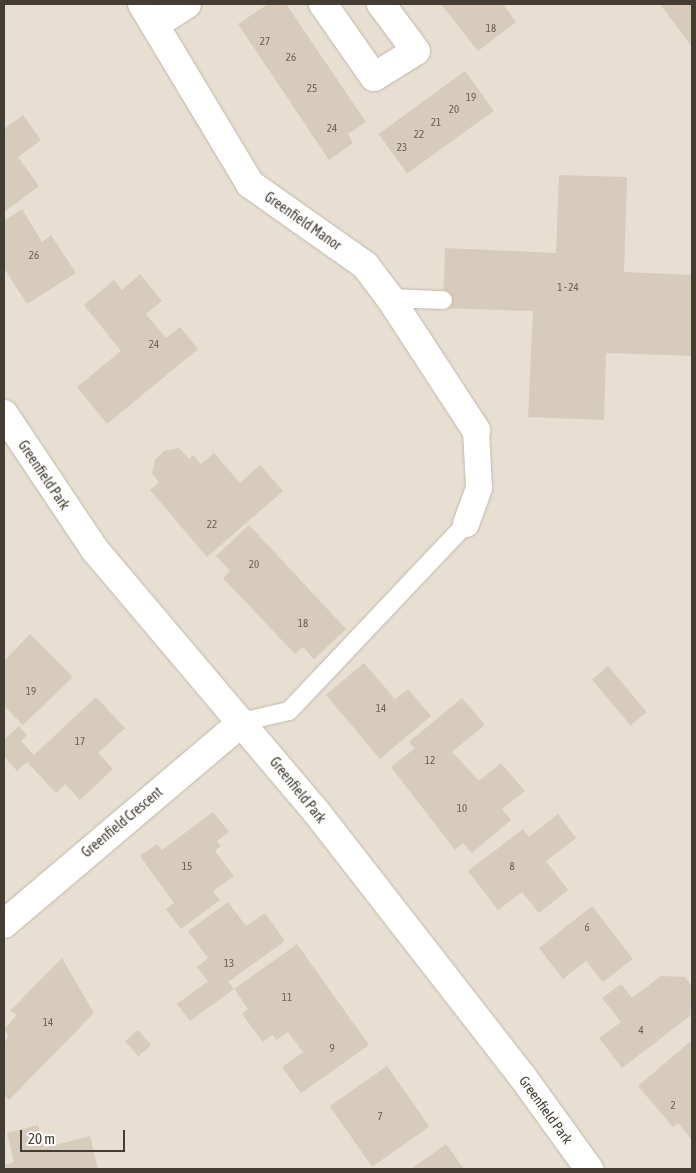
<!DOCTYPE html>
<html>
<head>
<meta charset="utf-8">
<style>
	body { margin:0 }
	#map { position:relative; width:696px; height:1173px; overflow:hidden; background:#f2ede4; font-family:"Asap Condensed",sans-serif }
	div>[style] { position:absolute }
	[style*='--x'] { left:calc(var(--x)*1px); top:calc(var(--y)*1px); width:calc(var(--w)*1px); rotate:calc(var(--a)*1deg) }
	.residential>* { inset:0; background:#e6dfd2; transform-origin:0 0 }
	.building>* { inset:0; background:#d7cbbc; transform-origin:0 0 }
	.roads { filter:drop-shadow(0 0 1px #c1b7a9) drop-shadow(0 0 1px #c1b7a9) }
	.service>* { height:18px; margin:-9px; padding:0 9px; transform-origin:9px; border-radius:9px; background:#fff }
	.pedestrian>* { height:26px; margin:-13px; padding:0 13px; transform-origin:13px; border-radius:13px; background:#fff }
	.minor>* { height:28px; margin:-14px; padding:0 14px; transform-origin:14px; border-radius:14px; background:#fff }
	span { translate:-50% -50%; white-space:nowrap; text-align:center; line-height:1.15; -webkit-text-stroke:4.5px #fff; paint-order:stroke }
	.number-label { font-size:11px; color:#696056 }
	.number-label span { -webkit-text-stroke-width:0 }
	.street-label { font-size:14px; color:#443d34 }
	.frame { position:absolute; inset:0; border:5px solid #443d34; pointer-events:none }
	.scale { position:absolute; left:20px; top:1130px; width:105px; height:22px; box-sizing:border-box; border:2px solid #443d34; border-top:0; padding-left:6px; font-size:15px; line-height:18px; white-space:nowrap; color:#443d34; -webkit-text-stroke:4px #fff; paint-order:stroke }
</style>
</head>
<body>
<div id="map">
	<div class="residential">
		<i style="left:4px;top:4px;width:688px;height:1165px"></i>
	</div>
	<div class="building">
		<i style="clip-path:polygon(268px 4px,286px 4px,366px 122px,348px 134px,353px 143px,329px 160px,238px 24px)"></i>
		<i style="clip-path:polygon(441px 4px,503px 4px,516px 22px,478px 51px)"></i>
		<i style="clip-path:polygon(660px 4px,692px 4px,692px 47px)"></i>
		<i style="left:465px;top:71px;width:49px;height:107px;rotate:54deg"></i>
		<i style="clip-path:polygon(23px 115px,41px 140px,18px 157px,39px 186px,4px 212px,4px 129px)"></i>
		<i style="clip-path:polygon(559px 175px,627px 177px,624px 272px,692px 275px,692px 356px,606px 353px,604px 420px,528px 417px,533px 311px,443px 308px,445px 248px,556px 253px)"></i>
		<i style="clip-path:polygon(22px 209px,42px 242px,51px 235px,76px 273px,27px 304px,4px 268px,4px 221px)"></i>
		<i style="clip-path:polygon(140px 274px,162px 301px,146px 314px,166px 338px,180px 327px,198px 349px,107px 424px,77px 387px,121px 351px,84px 305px,114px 280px,122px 290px)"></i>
		<i style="clip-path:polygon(179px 448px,189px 459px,193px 455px,201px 464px,214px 453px,240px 483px,260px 465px,283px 491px,207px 557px,150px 490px,159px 482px,152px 474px,155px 460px,164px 451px)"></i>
		<i style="clip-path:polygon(249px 525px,346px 629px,314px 659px,303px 647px,295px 654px,223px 578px,230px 571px,216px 556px)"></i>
		<i style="clip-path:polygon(30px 634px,73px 677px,23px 725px,4px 706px,4px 661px)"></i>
		<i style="clip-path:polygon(364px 663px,395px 699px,408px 689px,431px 716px,380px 759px,326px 695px)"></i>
		<i style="left:608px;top:666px;width:60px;height:21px;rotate:50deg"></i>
		<i style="clip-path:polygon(96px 697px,125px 728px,98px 753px,113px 769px,80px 800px,65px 784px,56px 793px,27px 762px,17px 771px,4px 756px,4px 740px,19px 726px,27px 735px,21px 741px,34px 755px)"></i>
		<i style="clip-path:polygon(462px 698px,485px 725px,452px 752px,479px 781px,501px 763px,525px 791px,502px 809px,511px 820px,472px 853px,463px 843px,455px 850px,391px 767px,415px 748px,409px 742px)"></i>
		<i style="clip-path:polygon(213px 812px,229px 832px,217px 841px,221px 846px,215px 851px,234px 876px,213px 891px,220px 900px,181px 929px,166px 909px,174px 903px,140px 856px,157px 844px,162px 850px)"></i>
		<i style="clip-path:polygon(558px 814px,576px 838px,546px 861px,568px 890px,539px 913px,522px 892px,498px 910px,468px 871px,523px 829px,529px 837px)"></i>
		<i style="clip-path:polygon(228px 902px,246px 926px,265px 913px,285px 941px,228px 982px,234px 989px,190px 1021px,177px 1004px,208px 981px,197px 967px,208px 958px,188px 931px)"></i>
		<i style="clip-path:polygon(592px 906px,633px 959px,603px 982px,586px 961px,563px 979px,539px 948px)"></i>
		<i style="clip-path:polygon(297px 944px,369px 1045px,301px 1093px,282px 1067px,303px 1052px,288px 1032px,277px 1040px,272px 1035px,263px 1042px,242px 1014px,248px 1009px,234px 989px)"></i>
		<i style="clip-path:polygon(62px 958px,94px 1013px,9px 1100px,4px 1094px,4px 1042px,9px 1036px,4px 1029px,17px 1015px,10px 1011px)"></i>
		<i style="clip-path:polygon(661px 976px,685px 977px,692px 987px,690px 1016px,622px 1068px,599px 1038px,621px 1022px,602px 998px,621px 984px,632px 998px)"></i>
		<i style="left:138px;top:1030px;width:20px;height:17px;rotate:49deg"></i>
		<i style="clip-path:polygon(692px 1040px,692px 1140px,678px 1123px,673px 1127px,638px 1086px)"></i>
		<i style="left:387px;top:1066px;width:74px;height:70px;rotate:55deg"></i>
		<i style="clip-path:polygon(38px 1125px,44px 1148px,90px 1136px,98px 1169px,6px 1169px,5px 1165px,14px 1162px,7px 1133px)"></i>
		<i style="clip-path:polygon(446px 1144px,464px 1169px,411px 1169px)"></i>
	</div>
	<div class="roads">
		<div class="service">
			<i style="--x:390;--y:298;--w:53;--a:2.2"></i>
			<i style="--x:242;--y:722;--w:48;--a:-13.2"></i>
			<i style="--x:289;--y:711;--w:257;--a:-46.6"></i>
		</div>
		<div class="pedestrian">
			<i style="--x:466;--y:524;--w:38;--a:-70"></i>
			<i style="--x:479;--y:488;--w:58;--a:-93"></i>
		</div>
		<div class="minor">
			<i style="--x:142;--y:4;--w:210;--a:59"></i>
			<i style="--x:250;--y:184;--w:141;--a:35.2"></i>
			<i style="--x:365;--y:265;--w:41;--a:52.9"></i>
			<i style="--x:390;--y:298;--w:158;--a:56.9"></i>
			<i style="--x:323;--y:4;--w:89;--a:55.1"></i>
			<i style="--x:374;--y:77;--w:49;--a:-31.8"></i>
			<i style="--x:416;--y:51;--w:59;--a:-126.7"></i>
			<i style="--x:155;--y:25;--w:38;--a:-33"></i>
			<i style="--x:4;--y:414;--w:164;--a:56.2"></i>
			<i style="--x:95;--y:550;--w:339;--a:49.8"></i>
			<i style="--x:314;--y:809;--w:338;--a:52.1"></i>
			<i style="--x:522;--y:1076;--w:115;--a:54.2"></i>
			<i style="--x:4;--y:924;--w:312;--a:-40.3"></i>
		</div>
	</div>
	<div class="number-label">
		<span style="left:491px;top:28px">18</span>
		<span style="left:265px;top:41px">27</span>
		<span style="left:291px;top:57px">26</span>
		<span style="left:312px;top:88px">25</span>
		<span style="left:471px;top:97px">19</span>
		<span style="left:454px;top:109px">20</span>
		<span style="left:436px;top:122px">21</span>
		<span style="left:332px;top:128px">24</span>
		<span style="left:419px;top:134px">22</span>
		<span style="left:402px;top:147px">23</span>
		<span style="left:34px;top:255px">26</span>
		<span style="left:568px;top:287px">1 - 24</span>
		<span style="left:154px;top:344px">24</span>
		<span style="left:212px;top:524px">22</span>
		<span style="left:254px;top:564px">20</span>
		<span style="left:303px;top:623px">18</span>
		<span style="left:31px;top:691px">19</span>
		<span style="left:381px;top:708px">14</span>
		<span style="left:80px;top:741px">17</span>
		<span style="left:430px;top:760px">12</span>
		<span style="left:462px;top:808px">10</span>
		<span style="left:187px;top:866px">15</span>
		<span style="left:512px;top:866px">8</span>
		<span style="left:587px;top:927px">6</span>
		<span style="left:229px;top:963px">13</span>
		<span style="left:287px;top:997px">11</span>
		<span style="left:48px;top:1022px">14</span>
		<span style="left:641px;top:1030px">4</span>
		<span style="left:332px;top:1048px">9</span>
		<span style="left:673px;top:1105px">2</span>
		<span style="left:380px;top:1116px">7</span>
	</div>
	<div class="street-label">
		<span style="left:303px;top:221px;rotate:35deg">Greenfield Manor</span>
		<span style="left:44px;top:475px;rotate:56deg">Greenfield Park</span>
		<span style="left:298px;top:790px;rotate:51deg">Greenfield Park</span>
		<span style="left:122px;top:822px;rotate:-40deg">Greenfield Crescent</span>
		<span style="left:546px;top:1110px;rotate:54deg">Greenfield Park</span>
	</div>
	<div class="frame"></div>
	<div class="scale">20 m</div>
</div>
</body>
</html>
